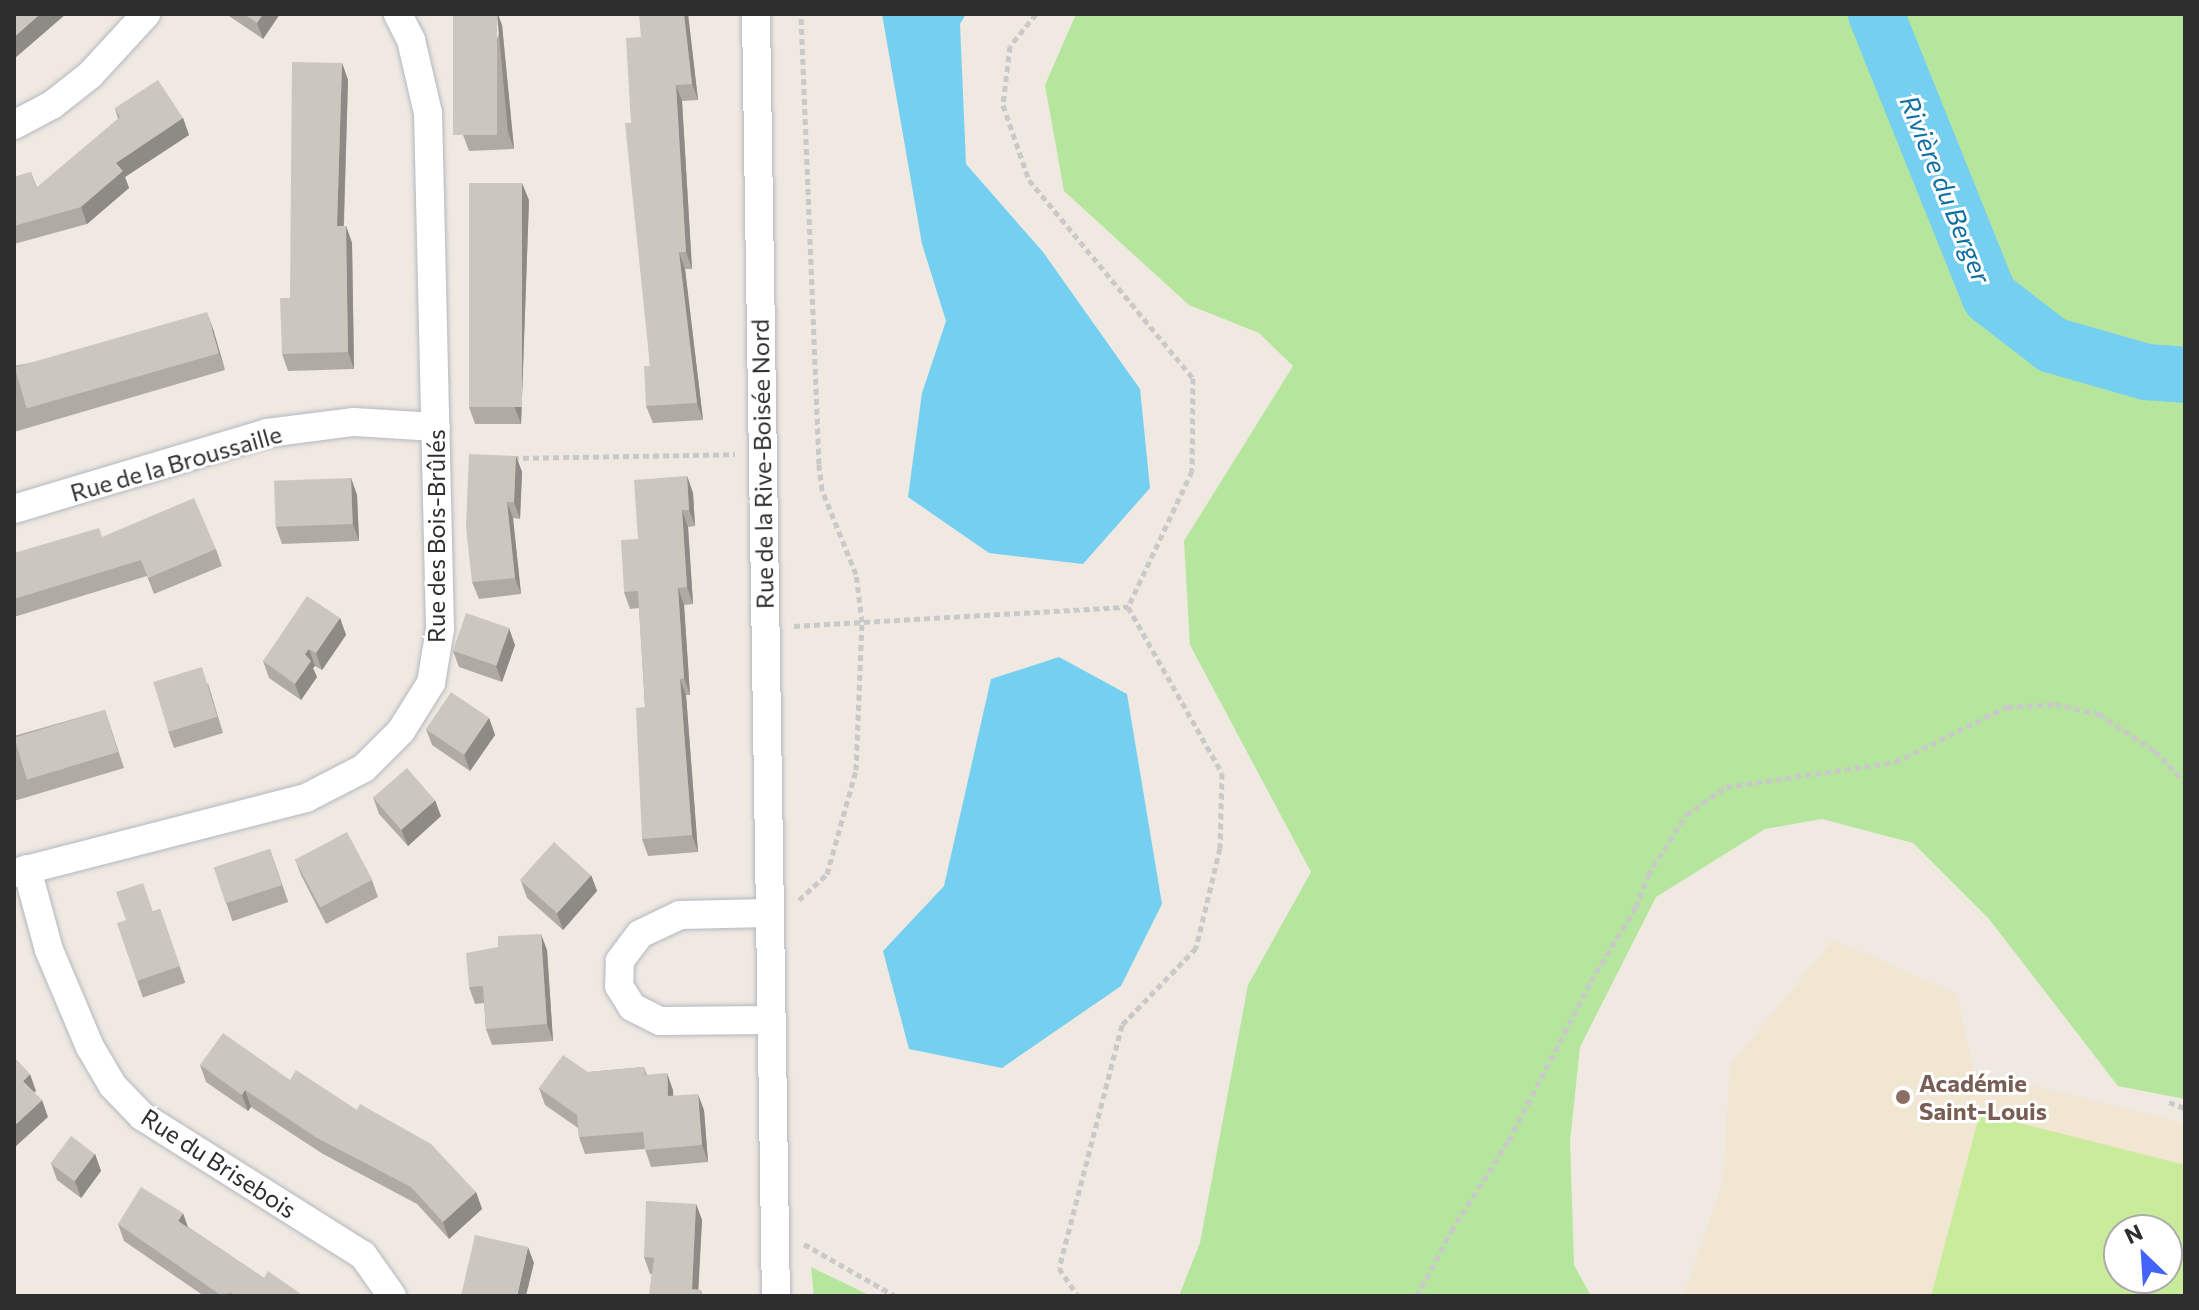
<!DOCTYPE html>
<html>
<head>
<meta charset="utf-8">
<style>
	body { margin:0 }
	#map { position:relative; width:2199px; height:1310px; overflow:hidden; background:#efe9e1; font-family:Commissioner,sans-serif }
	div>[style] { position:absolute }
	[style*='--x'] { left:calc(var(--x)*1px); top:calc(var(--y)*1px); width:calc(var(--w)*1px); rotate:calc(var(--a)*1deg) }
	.education>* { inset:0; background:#f0e6d1 }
	.green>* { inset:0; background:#b6e59e }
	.pitch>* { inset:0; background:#c9ec9a }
	.water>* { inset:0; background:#75cff0 }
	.river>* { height:56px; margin:-28px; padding:0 28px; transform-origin:28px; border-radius:28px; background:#75cff0 }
	.path>* { height:5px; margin-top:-2.5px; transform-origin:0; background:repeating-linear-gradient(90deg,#c9c9c9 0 6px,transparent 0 10px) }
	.roads { filter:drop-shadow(0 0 2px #b4b7c1) drop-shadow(0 0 2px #b4b7c1) }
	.minor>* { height:28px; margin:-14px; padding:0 14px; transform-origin:14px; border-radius:14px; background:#fff }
	.wall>* { inset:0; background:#afaba4; transform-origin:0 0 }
	.shaded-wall>* { inset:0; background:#8e8b86 }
	.building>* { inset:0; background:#cbc7bf; transform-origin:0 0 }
	.dots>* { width:22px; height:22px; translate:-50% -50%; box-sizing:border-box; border:4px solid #fff; border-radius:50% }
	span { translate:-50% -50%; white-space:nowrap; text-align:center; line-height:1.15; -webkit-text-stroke:6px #fff; paint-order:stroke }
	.street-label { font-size:24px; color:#2e2e2e }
	.education-label { font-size:24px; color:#785e54; font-weight:700 }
	.left { translate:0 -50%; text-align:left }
	.water-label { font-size:26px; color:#0d6fa3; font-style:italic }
	.frame { position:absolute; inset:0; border:16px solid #2e2e2e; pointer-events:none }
	.north { position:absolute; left:2103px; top:1214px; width:80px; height:80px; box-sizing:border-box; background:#fff; border:2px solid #ababab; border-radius:50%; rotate:335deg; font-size:22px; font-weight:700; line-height:32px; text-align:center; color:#2e2e2e }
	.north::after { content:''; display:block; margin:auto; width:28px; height:36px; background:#4264fb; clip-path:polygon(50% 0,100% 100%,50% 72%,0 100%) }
</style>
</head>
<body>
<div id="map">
	<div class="education">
		<i style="clip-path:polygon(evenodd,1833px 940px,1957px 994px,1974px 1072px,2185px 1123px,2185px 1296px,1683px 1296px,1723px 1181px,1730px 1065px,1833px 940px,2119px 1230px,2167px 1230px,2167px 1278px,2119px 1278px,2119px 1230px)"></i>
	</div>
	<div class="green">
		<i style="clip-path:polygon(1076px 14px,2185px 14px,2185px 1099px,2118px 1086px,1989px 919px,1913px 843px,1822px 819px,1765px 829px,1656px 897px,1580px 1047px,1570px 1141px,1574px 1265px,1591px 1296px,1179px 1296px,1200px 1243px,1248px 985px,1311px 872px,1190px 645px,1184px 541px,1293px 366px,1259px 333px,1189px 305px,1064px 191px,1045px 85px)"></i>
		<i style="clip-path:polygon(811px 1267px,871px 1296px,814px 1296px)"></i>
	</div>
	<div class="pitch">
		<i style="clip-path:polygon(evenodd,1980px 1113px,2185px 1165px,2185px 1296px,1931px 1296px,1980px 1113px,2119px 1230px,2167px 1230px,2167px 1278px,2119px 1278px,2119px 1230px)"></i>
	</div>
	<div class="water">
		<i style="clip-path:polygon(882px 14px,966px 14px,960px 24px,966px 164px,1043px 252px,1140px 389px,1150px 488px,1083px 564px,989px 553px,908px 497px,922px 393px,946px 321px,922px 244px)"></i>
		<i style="clip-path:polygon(1059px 657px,1127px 694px,1162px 904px,1121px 986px,1002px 1068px,909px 1049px,883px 951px,944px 886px,991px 679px)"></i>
	</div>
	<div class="river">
		<i style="--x:1876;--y:14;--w:305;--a:68.1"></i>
		<i style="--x:1990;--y:297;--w:78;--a:37.7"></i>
		<i style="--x:2052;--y:345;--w:98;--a:16"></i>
		<i style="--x:2146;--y:372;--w:39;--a:4"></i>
	</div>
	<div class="path">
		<i style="--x:1036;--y:14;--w:41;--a:129.1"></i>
		<i style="--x:1010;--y:46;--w:59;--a:96.8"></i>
		<i style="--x:1003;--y:105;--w:79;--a:70.9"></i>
		<i style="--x:1029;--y:180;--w:257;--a:50.4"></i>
		<i style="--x:1193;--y:378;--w:93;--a:90.6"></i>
		<i style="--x:1192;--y:471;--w:150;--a:115.2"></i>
		<i style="--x:1128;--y:607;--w:191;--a:60.5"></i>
		<i style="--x:1222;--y:773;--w:75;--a:91.5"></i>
		<i style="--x:1220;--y:848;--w:103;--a:103.5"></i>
		<i style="--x:1196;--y:948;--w:107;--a:133.9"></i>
		<i style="--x:1122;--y:1025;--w:251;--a:104.5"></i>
		<i style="--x:1059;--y:1268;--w:34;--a:56"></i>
		<i style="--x:513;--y:458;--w:222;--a:-1"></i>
		<i style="--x:794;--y:626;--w:335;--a:-3.3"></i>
		<i style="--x:799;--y:900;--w:38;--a:-43"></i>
		<i style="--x:827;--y:874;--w:108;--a:-74.4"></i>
		<i style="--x:856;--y:770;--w:148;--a:-87.7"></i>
		<i style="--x:862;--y:622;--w:48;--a:-97.1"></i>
		<i style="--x:856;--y:574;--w:91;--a:-112"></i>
		<i style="--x:822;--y:490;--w:26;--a:-97"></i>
		<i style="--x:819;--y:464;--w:450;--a:-92.3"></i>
		<i style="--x:2169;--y:1102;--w:17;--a:21"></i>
		<i style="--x:804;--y:1244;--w:105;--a:29.7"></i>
		<i style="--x:1417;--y:1296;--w:73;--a:-62.4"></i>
		<i style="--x:1451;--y:1231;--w:108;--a:-57.5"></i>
		<i style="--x:1509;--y:1140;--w:179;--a:-62.7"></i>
		<i style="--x:1591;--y:981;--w:87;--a:-58.7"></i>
		<i style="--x:1636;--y:907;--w:34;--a:-69"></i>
		<i style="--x:1648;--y:875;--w:71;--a:-57.7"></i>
		<i style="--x:1686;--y:815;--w:49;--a:-35"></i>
		<i style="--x:1726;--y:787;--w:171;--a:-8.4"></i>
		<i style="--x:1895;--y:762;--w:125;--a:-26.2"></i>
		<i style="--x:2007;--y:707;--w:48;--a:-3.6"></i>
		<i style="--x:2055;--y:704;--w:45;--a:12.8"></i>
		<i style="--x:2099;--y:714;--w:67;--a:33.5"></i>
		<i style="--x:2155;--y:751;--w:43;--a:45.9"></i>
	</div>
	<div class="roads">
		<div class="minor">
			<i style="--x:756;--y:14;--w:1282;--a:89.11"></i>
			<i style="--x:14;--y:125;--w:43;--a:-27.8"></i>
			<i style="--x:52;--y:105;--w:48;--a:-38.3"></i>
			<i style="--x:90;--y:75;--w:83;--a:-47.4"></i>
			<i style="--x:14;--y:509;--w:264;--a:-16.7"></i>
			<i style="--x:267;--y:433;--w:88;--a:-7.2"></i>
			<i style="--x:354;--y:422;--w:82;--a:3.5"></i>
			<i style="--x:27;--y:869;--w:84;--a:74.8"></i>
			<i style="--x:49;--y:950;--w:105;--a:67.1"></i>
			<i style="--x:90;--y:1047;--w:45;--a:59.5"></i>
			<i style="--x:113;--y:1086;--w:42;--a:46"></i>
			<i style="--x:142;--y:1116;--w:261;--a:32.2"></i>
			<i style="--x:363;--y:1255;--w:50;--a:54.7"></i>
			<i style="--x:14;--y:873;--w:301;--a:-14.4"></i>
			<i style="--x:306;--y:798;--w:65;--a:-27.3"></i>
			<i style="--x:364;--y:768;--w:52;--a:-45"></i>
			<i style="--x:401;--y:731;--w:57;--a:-58"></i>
			<i style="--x:431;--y:683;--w:55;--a:-80.5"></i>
			<i style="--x:440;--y:629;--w:516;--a:-91.33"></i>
			<i style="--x:428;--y:113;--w:75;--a:-103.1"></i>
			<i style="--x:411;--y:40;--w:29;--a:-117"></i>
			<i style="--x:769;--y:913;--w:89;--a:178.7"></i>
			<i style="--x:680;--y:915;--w:44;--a:154.6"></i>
			<i style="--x:640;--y:934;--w:34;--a:127"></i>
			<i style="--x:620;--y:961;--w:25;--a:92"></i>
			<i style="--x:619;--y:986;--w:25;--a:58"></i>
			<i style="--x:632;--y:1007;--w:31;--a:27"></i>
			<i style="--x:660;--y:1021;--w:109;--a:-0.5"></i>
		</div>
	</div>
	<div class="wall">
		<i style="clip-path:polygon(226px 14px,280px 14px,263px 39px)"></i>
		<i style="clip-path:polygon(688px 14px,698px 100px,682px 101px,692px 269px,685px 269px,703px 420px,653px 423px,646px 406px,650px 366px,631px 123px,641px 37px)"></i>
		<i style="clip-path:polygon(502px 25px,514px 149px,469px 151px,463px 135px)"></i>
		<i style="clip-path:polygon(342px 63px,348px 80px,344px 226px,346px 226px,352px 243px,354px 369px,288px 371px,282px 354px,290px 298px)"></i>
		<i style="clip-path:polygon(115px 108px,183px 118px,189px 135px,125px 177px,129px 188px,87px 224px,14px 244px,14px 177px,31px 172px,37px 188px,118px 119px)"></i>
		<i style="clip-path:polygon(529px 200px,521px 424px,475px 424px,469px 407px)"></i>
		<i style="clip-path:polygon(213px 329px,225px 370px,14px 432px,14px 366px)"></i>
		<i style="clip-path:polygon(516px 456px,522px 472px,520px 519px,513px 518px,521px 594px,479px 599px,472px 582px)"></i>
		<i style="clip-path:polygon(687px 476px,693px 493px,695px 526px,688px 527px,693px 604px,684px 605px,690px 695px,686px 695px,698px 852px,648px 856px,642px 839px,645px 707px,639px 608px,630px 609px,624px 592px,638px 539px)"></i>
		<i style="clip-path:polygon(351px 478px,357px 495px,359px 541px,282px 544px,276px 527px)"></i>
		<i style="clip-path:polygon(102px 537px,216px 549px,222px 566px,154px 594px,147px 576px,14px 617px,14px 553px)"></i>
		<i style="clip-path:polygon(340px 618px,346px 635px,322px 670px,315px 666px,313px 668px,317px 677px,301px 700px,269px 678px,263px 661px)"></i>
		<i style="clip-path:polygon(515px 645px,502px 682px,459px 667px,453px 651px)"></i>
		<i style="clip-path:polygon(208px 683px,223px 733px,174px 748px,168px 731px)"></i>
		<i style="clip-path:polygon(105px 710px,124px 768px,14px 801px,14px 736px)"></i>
		<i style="clip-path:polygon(489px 718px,495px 735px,470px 771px,432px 745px,426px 729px)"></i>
		<i style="clip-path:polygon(373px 797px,441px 816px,408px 846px,379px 814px)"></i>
		<i style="left:270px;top:849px;width:56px;height:59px;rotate:71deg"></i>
		<i style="clip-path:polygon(295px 859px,372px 880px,378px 897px,326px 924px,301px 875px)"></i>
		<i style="clip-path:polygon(591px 875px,597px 891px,563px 930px,527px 898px,521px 881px)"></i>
		<i style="left:160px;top:909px;width:78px;height:45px;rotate:71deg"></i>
		<i style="clip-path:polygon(547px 950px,553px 1041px,492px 1045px,486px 1029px,484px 1003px,475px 1004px,469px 987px)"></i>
		<i style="clip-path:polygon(200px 1065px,290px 1080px,476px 1192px,482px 1209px,449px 1239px,417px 1204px,323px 1154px,251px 1107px,248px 1111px,206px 1082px)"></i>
		<i style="clip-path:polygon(644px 1067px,647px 1075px,673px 1090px,673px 1096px,704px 1110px,708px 1162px,651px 1167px,645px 1149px,585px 1154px,579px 1137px,578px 1128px,545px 1105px,539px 1088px,588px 1072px)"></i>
		<i style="clip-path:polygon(95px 1154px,101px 1171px,81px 1198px,57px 1180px,51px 1163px)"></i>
		<i style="clip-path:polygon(696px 1204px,702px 1220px,698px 1290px,701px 1290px,703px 1296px,649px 1296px,652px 1274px,650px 1274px,644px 1257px)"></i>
		<i style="clip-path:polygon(118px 1224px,188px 1227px,264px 1278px,304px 1296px,204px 1296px,124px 1241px)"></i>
	</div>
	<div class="shaded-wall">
		<i style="clip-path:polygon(40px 14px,66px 14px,14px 59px,14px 37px)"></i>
		<i style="clip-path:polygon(263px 14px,280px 14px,263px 39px,257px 23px)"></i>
		<i style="clip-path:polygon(497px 14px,498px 14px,502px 25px,514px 149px,508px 132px)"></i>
		<i style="clip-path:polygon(684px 14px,688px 14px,698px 100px,692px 84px)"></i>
		<i style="clip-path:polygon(342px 63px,348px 80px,343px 243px,337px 226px)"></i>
		<i style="clip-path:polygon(676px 85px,682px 101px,692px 269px,686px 252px)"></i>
		<i style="clip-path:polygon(183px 118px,189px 135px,125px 177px,129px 188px,87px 224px,81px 207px,116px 163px)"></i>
		<i style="clip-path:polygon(522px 183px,529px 200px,521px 424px,515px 408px)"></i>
		<i style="clip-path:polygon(346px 226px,352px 243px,354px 369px,348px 352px)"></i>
		<i style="clip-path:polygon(679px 252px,685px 269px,703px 420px,697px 403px)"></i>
		<i style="clip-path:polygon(207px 312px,213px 329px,225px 370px,219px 353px)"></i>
		<i style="clip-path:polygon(516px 456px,522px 472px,520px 519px,514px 502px)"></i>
		<i style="clip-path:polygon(687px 476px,693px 493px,695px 526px,689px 510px)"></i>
		<i style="clip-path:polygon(351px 478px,357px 495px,359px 541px,353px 524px)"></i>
		<i style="clip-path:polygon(507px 502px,513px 518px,521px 594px,515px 578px)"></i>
		<i style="clip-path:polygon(682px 510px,688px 527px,693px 604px,687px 587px)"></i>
		<i style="clip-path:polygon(678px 588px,684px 605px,690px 695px,684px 678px)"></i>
		<i style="clip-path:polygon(340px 618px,346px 635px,322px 670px,316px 653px)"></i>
		<i style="clip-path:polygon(509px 628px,515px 645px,502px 682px,496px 666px)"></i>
		<i style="clip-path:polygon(309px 649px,315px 666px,313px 668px,317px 677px,301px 700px,295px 684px,305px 654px)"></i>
		<i style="clip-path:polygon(680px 679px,686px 695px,698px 852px,692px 835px)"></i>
		<i style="clip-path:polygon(489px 718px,495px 735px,470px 771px,464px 754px)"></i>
		<i style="clip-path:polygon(435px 800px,441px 816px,408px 846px,401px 829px)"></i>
		<i style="clip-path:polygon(591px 875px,597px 891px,563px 930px,557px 913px)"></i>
		<i style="clip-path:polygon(541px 934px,547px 950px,553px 1041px,547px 1024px)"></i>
		<i style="clip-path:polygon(667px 1073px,673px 1090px,674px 1113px,668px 1096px)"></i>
		<i style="clip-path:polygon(30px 1074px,36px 1091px,29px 1097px,23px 1081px)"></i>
		<i style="clip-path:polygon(245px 1090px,251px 1107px,248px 1111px,242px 1095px)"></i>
		<i style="clip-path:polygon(698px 1094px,704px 1110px,708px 1162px,702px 1145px)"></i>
		<i style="clip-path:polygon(42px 1100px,48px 1117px,14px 1148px,14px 1126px)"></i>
		<i style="clip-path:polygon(95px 1154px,101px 1171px,81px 1198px,75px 1181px)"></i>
		<i style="clip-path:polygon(476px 1192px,482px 1209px,449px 1239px,443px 1222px)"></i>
		<i style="clip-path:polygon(696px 1204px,702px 1220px,698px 1296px,692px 1289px)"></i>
		<i style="clip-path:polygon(183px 1213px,189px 1230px,178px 1221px)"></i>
		<i style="clip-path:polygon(528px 1247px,534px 1263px,526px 1296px,517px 1296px)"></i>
	</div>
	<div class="building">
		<i style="clip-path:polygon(14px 14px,40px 14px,14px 37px)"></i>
		<i style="clip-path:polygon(244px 14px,263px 14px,257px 23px)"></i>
		<i style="left:453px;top:14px;width:44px;height:121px"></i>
		<i style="clip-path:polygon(639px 14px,684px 14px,692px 84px,676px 85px,686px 252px,679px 252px,697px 403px,646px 406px,644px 366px,650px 366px,625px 123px,631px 123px,626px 38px,641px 37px)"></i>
		<i style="clip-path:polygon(292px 62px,342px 63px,337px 226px,346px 226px,348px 352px,282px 354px,280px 298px,290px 298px)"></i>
		<i style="clip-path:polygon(158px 80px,183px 118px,116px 163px,123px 171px,81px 207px,14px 226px,14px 177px,31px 172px,36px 188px,120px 117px,115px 108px)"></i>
		<i style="left:469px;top:183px;width:53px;height:224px"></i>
		<i style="left:207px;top:312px;width:43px;height:200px;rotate:74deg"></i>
		<i style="clip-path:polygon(469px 454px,516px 456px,514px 502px,507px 502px,515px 578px,472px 582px,466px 527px)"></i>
		<i style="clip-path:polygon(687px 476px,689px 510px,682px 510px,687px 587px,678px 588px,684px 678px,680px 679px,692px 835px,642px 839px,636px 708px,645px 707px,638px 591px,624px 592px,621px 540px,638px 539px,634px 480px)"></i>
		<i style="left:351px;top:478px;width:46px;height:77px;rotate:88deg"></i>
		<i style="clip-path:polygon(194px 498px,216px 549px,148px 578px,141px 560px,14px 599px,14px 553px,99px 528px,102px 537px)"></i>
		<i style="clip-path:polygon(307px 596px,340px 618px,316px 653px,309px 649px,305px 654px,311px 661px,295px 684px,263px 661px)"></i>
		<i style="left:466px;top:613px;width:46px;height:40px;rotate:19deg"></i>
		<i style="left:202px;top:667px;width:52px;height:51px;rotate:73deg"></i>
		<i style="left:451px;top:692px;width:46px;height:45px;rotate:34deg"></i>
		<i style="left:105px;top:710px;width:44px;height:95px;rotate:73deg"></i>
		<i style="left:407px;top:768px;width:43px;height:45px;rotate:49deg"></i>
		<i style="left:347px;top:832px;width:54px;height:59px;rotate:62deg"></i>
		<i style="left:554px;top:842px;width:50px;height:51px;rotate:42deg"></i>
		<i style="left:270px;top:849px;width:38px;height:59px;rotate:72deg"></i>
		<i style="clip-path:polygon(143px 883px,153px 912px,160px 909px,180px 966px,137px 981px,117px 923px,126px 920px,116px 892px)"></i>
		<i style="clip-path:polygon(541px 934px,547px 1024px,486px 1029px,483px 986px,469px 987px,466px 953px,498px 947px,498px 936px)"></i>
		<i style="clip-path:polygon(223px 1033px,290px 1080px,296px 1070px,357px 1110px,360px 1104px,431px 1144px,476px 1192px,443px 1222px,411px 1187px,317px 1138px,245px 1090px,242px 1095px,200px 1065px)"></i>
		<i style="clip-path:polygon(563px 1055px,588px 1072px,644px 1067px,645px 1075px,667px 1073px,668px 1096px,698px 1094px,702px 1145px,645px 1150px,643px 1132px,579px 1137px,577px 1115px,539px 1088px)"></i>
		<i style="clip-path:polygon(14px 1057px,30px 1074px,23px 1081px,42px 1100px,14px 1126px)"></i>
		<i style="left:71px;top:1136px;width:30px;height:34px;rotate:37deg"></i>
		<i style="clip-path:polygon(141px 1187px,183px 1213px,178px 1221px,264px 1278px,268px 1271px,304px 1296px,235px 1296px,230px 1292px,227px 1296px,222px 1296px,118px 1224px)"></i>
		<i style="clip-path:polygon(646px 1201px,696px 1204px,692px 1289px,701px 1290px,700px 1296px,649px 1296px,654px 1258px,644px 1257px)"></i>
		<i style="clip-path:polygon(475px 1235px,528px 1247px,517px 1296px,461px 1296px)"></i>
	</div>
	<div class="dots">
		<i style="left:1903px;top:1097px;background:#8d6e63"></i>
	</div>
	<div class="street-label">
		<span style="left:176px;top:463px;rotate:-16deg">Rue de la Broussaille</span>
		<span style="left:762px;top:464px;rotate:-91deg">Rue de la Rive-Boisée Nord</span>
		<span style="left:436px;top:536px;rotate:-90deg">Rue des Bois-Brûlés</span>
		<span style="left:219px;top:1163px;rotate:33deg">Rue du Brisebois</span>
	</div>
	<div class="education-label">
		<span class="left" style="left:1919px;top:1097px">Académie<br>Saint-Louis</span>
	</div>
	<div class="water-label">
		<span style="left:1946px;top:189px;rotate:68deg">Rivière du Berger</span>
	</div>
	<div class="frame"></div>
	<div class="north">N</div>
</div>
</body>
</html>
